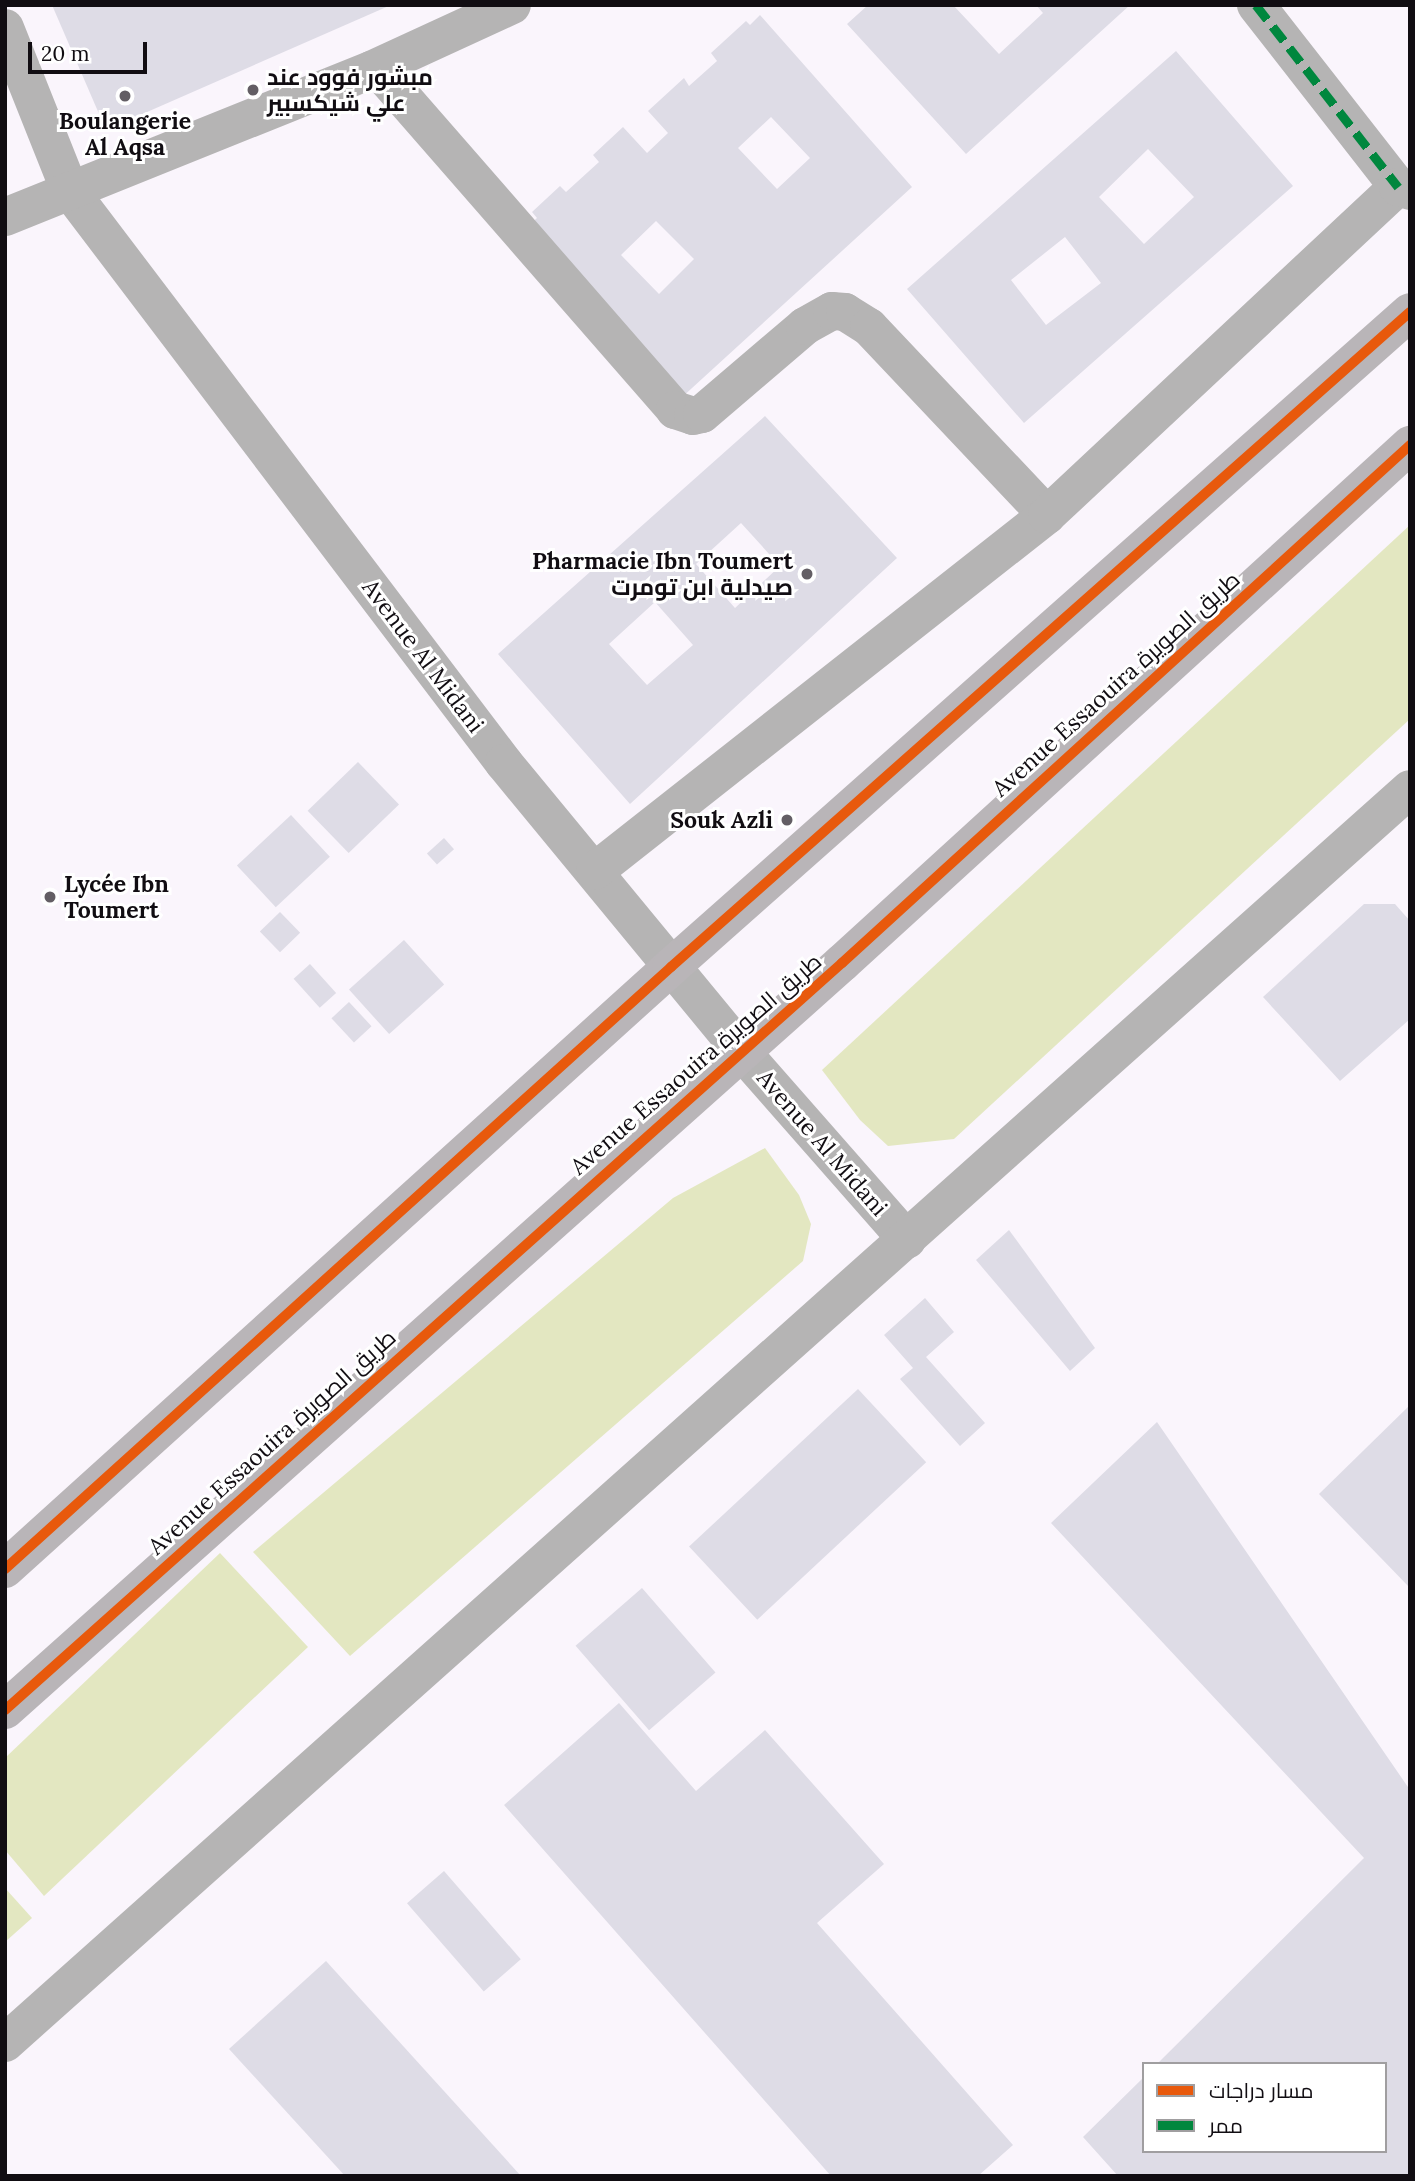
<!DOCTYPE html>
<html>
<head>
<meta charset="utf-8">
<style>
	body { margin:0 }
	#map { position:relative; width:1415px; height:2181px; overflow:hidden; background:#faf5fc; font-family:Lora,Cairo,serif }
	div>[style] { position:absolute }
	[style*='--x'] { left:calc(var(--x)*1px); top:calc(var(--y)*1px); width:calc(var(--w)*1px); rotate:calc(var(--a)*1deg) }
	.green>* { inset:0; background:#e3e7c1 }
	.building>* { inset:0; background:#dedce6; transform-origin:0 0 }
	.minor>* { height:38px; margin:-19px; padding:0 19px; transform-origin:19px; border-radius:19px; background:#b5b4b4 }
	.major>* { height:38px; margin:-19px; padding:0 19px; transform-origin:19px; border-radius:19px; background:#b9b5b8 }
	.quiet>* { height:9px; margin-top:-4.5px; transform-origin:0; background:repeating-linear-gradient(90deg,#00873e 0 18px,transparent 0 27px) }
	.cycleway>* { height:10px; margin:-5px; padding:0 5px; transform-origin:5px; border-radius:5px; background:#e8590c }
	.dots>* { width:19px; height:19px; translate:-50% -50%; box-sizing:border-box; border:4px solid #fff; border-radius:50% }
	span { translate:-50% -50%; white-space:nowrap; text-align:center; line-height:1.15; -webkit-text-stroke:6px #fff; paint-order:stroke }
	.poi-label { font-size:23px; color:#110d12; font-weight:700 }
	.left { translate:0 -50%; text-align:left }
	.right { translate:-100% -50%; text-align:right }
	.street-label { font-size:23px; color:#110d12 }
	.frame { position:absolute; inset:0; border:7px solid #110d12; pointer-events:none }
	.legend { position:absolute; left:1142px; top:2062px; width:245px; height:91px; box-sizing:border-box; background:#fff; border:2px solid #a09ea0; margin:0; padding:9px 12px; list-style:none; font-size:21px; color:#110d12 }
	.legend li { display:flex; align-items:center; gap:14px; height:35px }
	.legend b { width:35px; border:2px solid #a09ea0 }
	.scale { position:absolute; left:28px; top:42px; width:119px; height:32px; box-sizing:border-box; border:4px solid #110d12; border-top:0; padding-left:9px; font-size:21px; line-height:24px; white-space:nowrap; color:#110d12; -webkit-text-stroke:5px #fff; paint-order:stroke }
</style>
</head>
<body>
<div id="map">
	<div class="green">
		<i style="clip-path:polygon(1410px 525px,1410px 719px,954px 1139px,888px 1146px,860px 1120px,822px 1070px)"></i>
		<i style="clip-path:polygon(765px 1148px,799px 1195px,811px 1224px,803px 1261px,350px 1656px,253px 1552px,673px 1198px)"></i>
		<i style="clip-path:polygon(220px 1553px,308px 1647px,44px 1896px,5px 1850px,5px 1758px)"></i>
		<i style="clip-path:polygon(5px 1888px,32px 1918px,5px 1942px)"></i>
	</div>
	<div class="building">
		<i style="clip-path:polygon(52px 5px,391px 5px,106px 130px)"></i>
		<i style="clip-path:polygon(868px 5px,953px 5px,999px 54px,1043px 13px,1036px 5px,1130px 5px,966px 154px,847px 24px)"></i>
		<i style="clip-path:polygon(evenodd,760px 15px,912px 187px,680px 399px,527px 227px,537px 218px,532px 212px,560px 186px,566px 192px,599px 162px,593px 155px,623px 127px,647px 153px,668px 133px,648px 111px,684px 78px,689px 86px,717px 61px,711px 53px,746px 21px,750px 25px,760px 15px,771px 117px,810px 158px,777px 189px,738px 148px,771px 117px,760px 15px,656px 221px,694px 259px,659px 294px,621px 255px,656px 221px)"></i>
		<i style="clip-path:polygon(evenodd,1176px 51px,1293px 186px,1024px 423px,907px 289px,1176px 51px,1148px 149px,1194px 197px,1144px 244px,1099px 197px,1148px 149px,1176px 51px,1065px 237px,1101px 283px,1046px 325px,1011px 280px,1065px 237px)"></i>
		<i style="clip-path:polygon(evenodd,765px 416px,897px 558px,630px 804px,498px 654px,765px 416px,741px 523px,780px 566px,735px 608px,696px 564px,741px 523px,765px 416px,655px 602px,693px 645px,647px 685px,609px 644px,655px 602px)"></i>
		<i style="left:358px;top:762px;width:59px;height:70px;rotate:46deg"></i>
		<i style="left:291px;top:815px;width:57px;height:74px;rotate:47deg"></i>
		<i style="left:444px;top:838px;width:15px;height:23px;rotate:48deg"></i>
		<i style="clip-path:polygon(1364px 904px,1395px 904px,1410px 921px,1410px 1019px,1340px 1081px,1263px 997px)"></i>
		<i style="left:280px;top:912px;width:29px;height:28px;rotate:46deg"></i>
		<i style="left:404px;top:940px;width:60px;height:74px;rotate:48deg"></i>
		<i style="left:310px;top:964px;width:39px;height:22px;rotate:48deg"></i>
		<i style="left:349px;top:1002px;width:33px;height:24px;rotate:47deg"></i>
		<i style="clip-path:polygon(1009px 1230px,1095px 1348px,1070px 1371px,976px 1260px)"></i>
		<i style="clip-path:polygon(925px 1298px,954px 1332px,926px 1357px,985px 1423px,960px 1446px,900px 1379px,913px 1368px,884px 1335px)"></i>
		<i style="left:858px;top:1389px;width:100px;height:231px;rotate:47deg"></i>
		<i style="clip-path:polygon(1410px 1405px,1410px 1588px,1319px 1494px)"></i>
		<i style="clip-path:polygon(1157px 1422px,1410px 1790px,1410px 2176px,1118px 2176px,1083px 2137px,1144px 2077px,1144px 2151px,1385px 2151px,1385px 2064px,1157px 2064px,1364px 1858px,1051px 1523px)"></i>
		<i style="left:642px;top:1588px;width:112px;height:88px;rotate:49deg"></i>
		<i style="clip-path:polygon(619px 1703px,696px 1791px,765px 1730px,884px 1864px,817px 1923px,1013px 2145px,978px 2176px,831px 2176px,504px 1805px)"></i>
		<i style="left:444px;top:1871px;width:117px;height:49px;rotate:49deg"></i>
		<i style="clip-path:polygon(326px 1961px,521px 2176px,345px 2176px,229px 2049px)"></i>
	</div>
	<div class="minor">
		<i style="--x:1256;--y:5;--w:231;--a:52"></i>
		<i style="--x:5;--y:28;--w:175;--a:68.3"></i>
		<i style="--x:70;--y:191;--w:718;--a:52.81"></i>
		<i style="--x:504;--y:763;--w:374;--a:50.5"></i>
		<i style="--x:742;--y:1052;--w:250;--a:48.7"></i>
		<i style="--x:377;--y:68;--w:454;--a:48.9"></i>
		<i style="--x:675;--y:410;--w:19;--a:18"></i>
		<i style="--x:693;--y:416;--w:9;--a:-13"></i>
		<i style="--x:702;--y:414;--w:135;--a:-40.5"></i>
		<i style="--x:805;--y:326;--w:31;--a:-29"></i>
		<i style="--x:832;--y:311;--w:13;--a:4"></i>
		<i style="--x:845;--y:312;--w:28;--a:32"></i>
		<i style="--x:869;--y:327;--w:259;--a:46.6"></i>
		<i style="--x:5;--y:217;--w:394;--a:-21.9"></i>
		<i style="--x:371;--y:70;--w:155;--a:-24.7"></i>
		<i style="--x:595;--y:871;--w:575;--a:-38.22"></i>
		<i style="--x:1047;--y:515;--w:480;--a:-43.1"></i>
		<i style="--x:1398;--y:187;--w:13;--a:18"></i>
		<i style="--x:5;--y:2043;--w:1883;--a:-41.75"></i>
	</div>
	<div class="major">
		<i style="--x:5;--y:1569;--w:898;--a:-42.11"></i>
		<i style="--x:671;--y:967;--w:987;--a:-41.55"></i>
		<i style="--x:5;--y:1710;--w:1122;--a:-41.75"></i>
		<i style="--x:842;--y:963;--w:769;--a:-42.36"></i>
	</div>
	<div class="quiet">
		<i style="--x:1256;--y:5;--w:231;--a:52"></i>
	</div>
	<div class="cycleway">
		<i style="--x:5;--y:1569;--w:898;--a:-42.11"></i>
		<i style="--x:671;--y:967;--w:987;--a:-41.55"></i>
		<i style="--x:5;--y:1710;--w:1122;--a:-41.75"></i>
		<i style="--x:842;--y:963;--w:769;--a:-42.36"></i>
	</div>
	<div class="dots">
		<i style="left:253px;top:90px;background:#635e64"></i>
		<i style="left:125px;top:96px;background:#635e64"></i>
		<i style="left:807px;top:574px;background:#635e64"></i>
		<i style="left:787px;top:820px;background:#635e64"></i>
		<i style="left:50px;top:897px;background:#635e64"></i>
	</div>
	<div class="poi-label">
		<span class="left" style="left:267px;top:90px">مبشور فوود عند<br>علي شيكسبير</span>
		<span style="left:125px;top:134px">Boulangerie<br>Al Aqsa</span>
		<span class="right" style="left:793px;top:574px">Pharmacie Ibn Toumert<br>صيدلية ابن تومرت</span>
		<span class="right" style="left:773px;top:820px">Souk Azli</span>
		<span class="left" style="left:64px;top:897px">Lycée Ibn<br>Toumert</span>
	</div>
	<div class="street-label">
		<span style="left:423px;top:656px;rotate:53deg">Avenue Al Midani</span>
		<span style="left:1116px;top:684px;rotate:-42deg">Avenue Essaouira طريق الصويرة</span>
		<span style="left:696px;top:1064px;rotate:-41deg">Avenue Essaouira طريق الصويرة</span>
		<span style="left:822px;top:1143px;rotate:49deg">Avenue Al Midani</span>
		<span style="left:272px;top:1442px;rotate:-42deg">Avenue Essaouira طريق الصويرة</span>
	</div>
	<div class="frame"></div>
	<ul class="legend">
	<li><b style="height:9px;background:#e8590c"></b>مسار دراجات</li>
	<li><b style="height:9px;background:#00873e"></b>ممر</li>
	</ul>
	<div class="scale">20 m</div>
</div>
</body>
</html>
